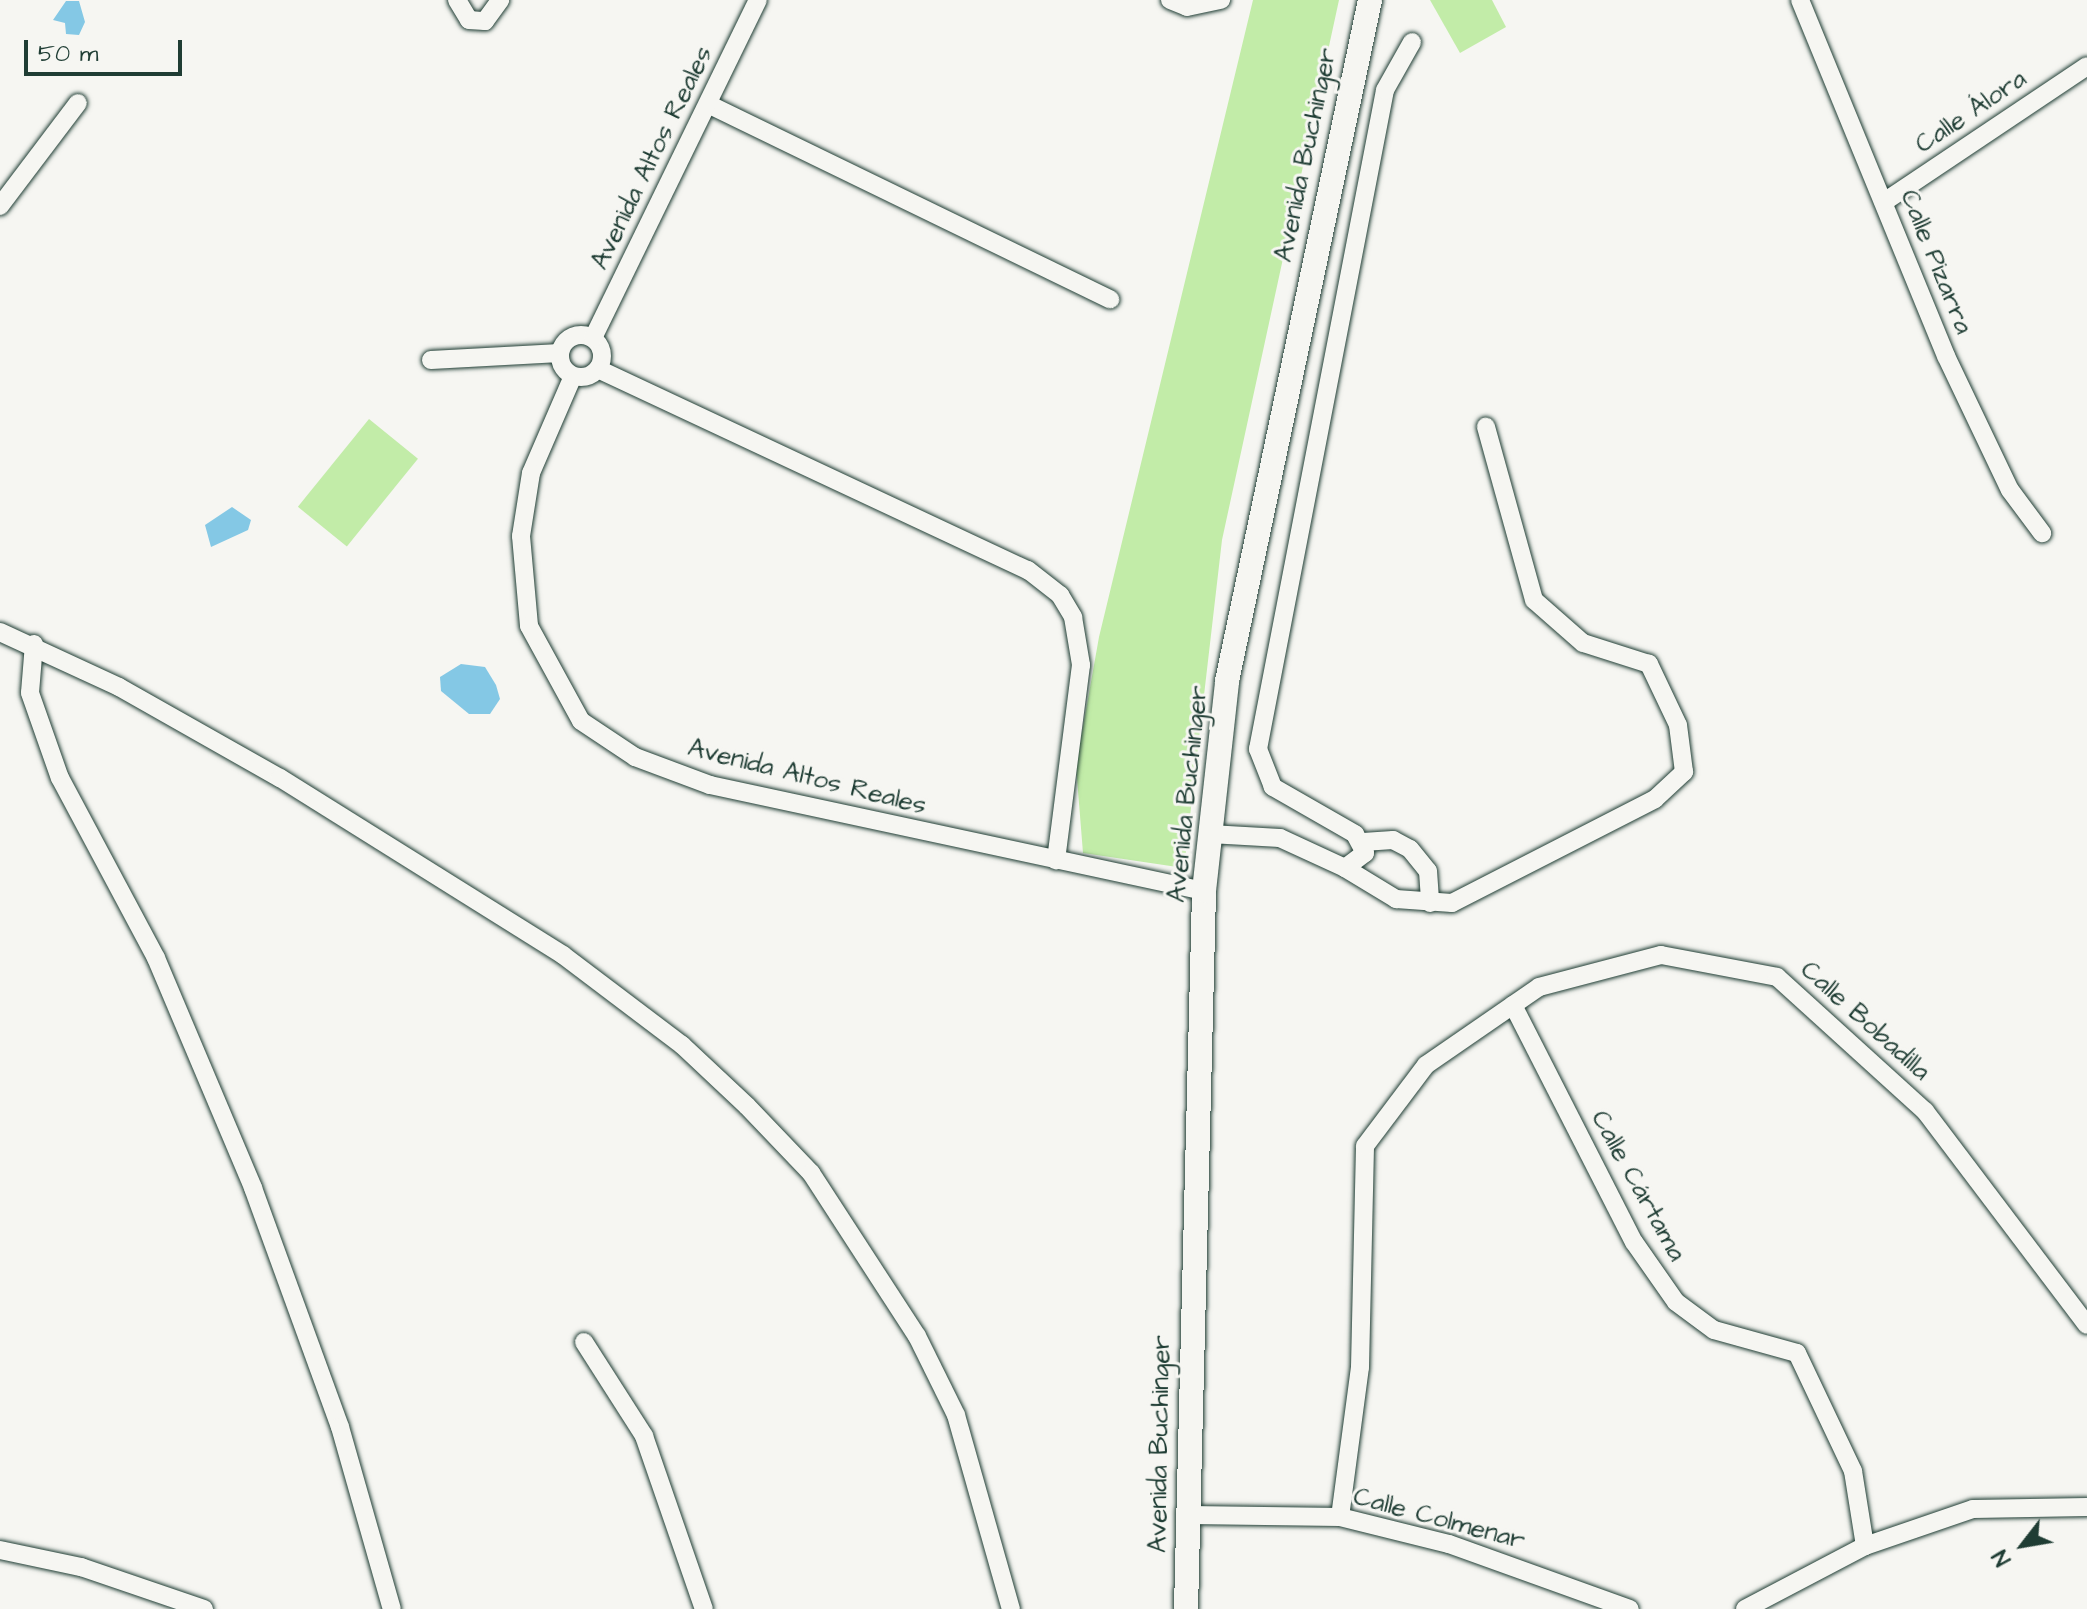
<!DOCTYPE html>
<html>
<head>
<meta charset="utf-8">
<style>
	body { margin:0 }
	#map { position:relative; width:2087px; height:1609px; overflow:hidden; background:#f6f6f2; font-family:"Architects Daughter",sans-serif }
	div>[style] { position:absolute }
	[style*='--x'] { left:calc(var(--x)*1px); top:calc(var(--y)*1px); width:calc(var(--w)*1px); rotate:calc(var(--a)*1deg) }
	.green>* { inset:0; background:#c2eca8; transform-origin:0 0 }
	.water>* { inset:0; background:#84c8e5 }
	.roads { filter:drop-shadow(0 0 2px #1f3d34) drop-shadow(0 0 2px #1f3d34) }
	.minor>* { height:18px; margin:-9px; padding:0 9px; transform-origin:9px; border-radius:9px; background:#f6f6f2 }
	.minor>.ring { margin:-9px; padding:0; box-sizing:content-box; background:none; border:18px solid #f6f6f2; border-radius:50% }
	.tertiary>* { height:24px; margin:-12px; padding:0 12px; transform-origin:12px; border-radius:12px; background:#f6f6f2 }
	span { translate:-50% -50%; white-space:nowrap; text-align:center; line-height:1.15; -webkit-text-stroke:6px #f6f6f2; paint-order:stroke }
	.street-label { font-size:26px; color:#1f3d34 }
	.north { position:absolute; left:1983px; top:1505px; width:80px; height:80px; -webkit-text-stroke:6px #f6f6f2; paint-order:stroke; rotate:239deg; font-size:22px; font-weight:700; line-height:32px; text-align:center; color:#1f3d34 }
	.north::after { content:''; display:block; margin:auto; width:28px; height:36px; background:#1f3d34; clip-path:polygon(50% 0,100% 100%,50% 72%,0 100%) }
	.scale { position:absolute; left:24px; top:40px; width:158px; height:36px; box-sizing:border-box; border:4px solid #1f3d34; border-top:0; padding-left:10px; font-size:24px; line-height:28px; white-space:nowrap; color:#1f3d34; -webkit-text-stroke:6px #f6f6f2; paint-order:stroke }
</style>
</head>
<body>
<div id="map">
	<div class="green">
		<i style="clip-path:polygon(1253px 0,1339px 0,1222px 540px,1184px 868px,1083px 853px,1076px 766px,1099px 637px)"></i>
		<i style="clip-path:polygon(1430px 0,1492px 0,1506px 27px,1460px 53px)"></i>
		<i style="left:369px;top:419px;width:63px;height:113px;rotate:39deg"></i>
	</div>
	<div class="water">
		<i style="clip-path:polygon(66px 1px,79px 1px,85px 22px,79px 35px,66px 34px,65px 23px,53px 20px)"></i>
		<i style="clip-path:polygon(232px 507px,251px 520px,248px 530px,211px 547px,205px 525px)"></i>
		<i style="clip-path:polygon(461px 664px,485px 667px,496px 685px,500px 699px,490px 714px,469px 714px,441px 691px,440px 677px)"></i>
	</div>
	<div class="roads">
		<div class="minor">
			<i style="--x:457;--y:0;--w:23;--a:59"></i>
			<i style="--x:469;--y:20;--w:16;--a:4"></i>
			<i style="--x:485;--y:21;--w:26;--a:-54"></i>
			<i style="--x:1170;--y:0;--w:18;--a:22"></i>
			<i style="--x:1187;--y:7;--w:35;--a:-12"></i>
			<i style="--x:1800;--y:0;--w:385;--a:67.7"></i>
			<i style="--x:1946;--y:356;--w:148;--a:64.5"></i>
			<i style="--x:2010;--y:490;--w:54;--a:53.3"></i>
			<i style="--x:710;--y:105;--w:445;--a:25.9"></i>
			<i style="--x:1884;--y:202;--w:244;--a:-33.8"></i>
			<i style="--x:0;--y:206;--w:129;--a:-52.9"></i>
			<i class="ring" style="left:560px;top:335px;width:24px;height:24px"></i>
			<i style="--x:593;--y:338;--w:376;--a:-64"></i>
			<i style="--x:431;--y:360;--w:129;--a:-3.1"></i>
			<i style="--x:598;--y:369;--w:475;--a:25.1"></i>
			<i style="--x:1028;--y:570;--w:41;--a:38"></i>
			<i style="--x:1060;--y:595;--w:26;--a:59"></i>
			<i style="--x:1073;--y:617;--w:49;--a:80.5"></i>
			<i style="--x:1081;--y:665;--w:197;--a:97.3"></i>
			<i style="--x:573;--y:376;--w:106;--a:113.4"></i>
			<i style="--x:531;--y:473;--w:64;--a:99"></i>
			<i style="--x:521;--y:536;--w:90;--a:84.9"></i>
			<i style="--x:529;--y:626;--w:108;--a:61.3"></i>
			<i style="--x:581;--y:721;--w:65;--a:33.7"></i>
			<i style="--x:635;--y:757;--w:80;--a:20.5"></i>
			<i style="--x:710;--y:785;--w:505;--a:12.11"></i>
			<i style="--x:0;--y:632;--w:131;--a:24.8"></i>
			<i style="--x:119;--y:687;--w:185;--a:29.5"></i>
			<i style="--x:280;--y:778;--w:334;--a:32"></i>
			<i style="--x:563;--y:955;--w:149;--a:37.1"></i>
			<i style="--x:682;--y:1045;--w:89;--a:43.2"></i>
			<i style="--x:747;--y:1106;--w:93;--a:46.3"></i>
			<i style="--x:811;--y:1173;--w:194;--a:57"></i>
			<i style="--x:917;--y:1336;--w:88;--a:63.7"></i>
			<i style="--x:956;--y:1415;--w:202;--a:74.2"></i>
			<i style="--x:34;--y:644;--w:49;--a:94.7"></i>
			<i style="--x:30;--y:693;--w:90;--a:70.6"></i>
			<i style="--x:60;--y:778;--w:204;--a:61.9"></i>
			<i style="--x:156;--y:958;--w:250;--a:67.1"></i>
			<i style="--x:253;--y:1188;--w:254;--a:70"></i>
			<i style="--x:340;--y:1427;--w:189;--a:74.1"></i>
			<i style="--x:1210;--y:834;--w:70;--a:3.3"></i>
			<i style="--x:1280;--y:838;--w:72;--a:24.8"></i>
			<i style="--x:1345;--y:868;--w:25;--a:-37"></i>
			<i style="--x:1365;--y:853;--w:21;--a:-118"></i>
			<i style="--x:1355;--y:834;--w:95;--a:-150.2"></i>
			<i style="--x:1273;--y:787;--w:41;--a:-111.5"></i>
			<i style="--x:1258;--y:749;--w:671;--a:-79.09"></i>
			<i style="--x:1385;--y:90;--w:55;--a:-60.6"></i>
			<i style="--x:1363;--y:842;--w:30;--a:-4"></i>
			<i style="--x:1393;--y:840;--w:19;--a:28"></i>
			<i style="--x:1410;--y:849;--w:28;--a:51"></i>
			<i style="--x:1428;--y:871;--w:32;--a:86"></i>
			<i style="--x:1345;--y:868;--w:60;--a:31.3"></i>
			<i style="--x:1396;--y:899;--w:56;--a:4.1"></i>
			<i style="--x:1452;--y:903;--w:228;--a:-27.1"></i>
			<i style="--x:1655;--y:799;--w:40;--a:-43"></i>
			<i style="--x:1684;--y:772;--w:47;--a:-97.3"></i>
			<i style="--x:1678;--y:725;--w:68;--a:-115.4"></i>
			<i style="--x:1649;--y:664;--w:69;--a:-162.3"></i>
			<i style="--x:1583;--y:643;--w:65;--a:-138.7"></i>
			<i style="--x:1534;--y:600;--w:180;--a:-105.5"></i>
			<i style="--x:1513;--y:1005;--w:266;--a:63"></i>
			<i style="--x:1634;--y:1242;--w:73;--a:55"></i>
			<i style="--x:1676;--y:1302;--w:47;--a:36.4"></i>
			<i style="--x:1714;--y:1330;--w:86;--a:15.5"></i>
			<i style="--x:1797;--y:1353;--w:131;--a:64.6"></i>
			<i style="--x:1853;--y:1471;--w:76;--a:80.9"></i>
			<i style="--x:584;--y:1342;--w:112;--a:57.4"></i>
			<i style="--x:644;--y:1436;--w:183;--a:70.9"></i>
			<i style="--x:1340;--y:1517;--w:151;--a:-82.4"></i>
			<i style="--x:1360;--y:1367;--w:221;--a:-88.7"></i>
			<i style="--x:1365;--y:1146;--w:101;--a:-53"></i>
			<i style="--x:1426;--y:1065;--w:137;--a:-34.6"></i>
			<i style="--x:1539;--y:987;--w:126;--a:-14.7"></i>
			<i style="--x:1661;--y:955;--w:118;--a:10.7"></i>
			<i style="--x:1777;--y:977;--w:200;--a:42.2"></i>
			<i style="--x:1925;--y:1111;--w:268;--a:52.9"></i>
			<i style="--x:1185;--y:1524;--w:10;--a:-66"></i>
			<i style="--x:1189;--y:1515;--w:151;--a:0.8"></i>
			<i style="--x:1340;--y:1517;--w:112;--a:13.9"></i>
			<i style="--x:1449;--y:1544;--w:192;--a:19.8"></i>
			<i style="--x:0;--y:1550;--w:83;--a:11.9"></i>
			<i style="--x:81;--y:1567;--w:130;--a:18.9"></i>
			<i style="--x:1745;--y:1609;--w:136;--a:-27.7"></i>
			<i style="--x:1865;--y:1546;--w:114;--a:-18.9"></i>
			<i style="--x:1973;--y:1509;--w:114;--a:-1"></i>
		</div>
		<div class="tertiary">
			<i style="--x:1186;--y:1609;--w:718;--a:-88.56"></i>
			<i style="--x:1204;--y:891;--w:211;--a:-83.7"></i>
			<i style="--x:1227;--y:681;--w:696;--a:-78.14"></i>
		</div>
	</div>
	<div class="street-label">
		<span style="left:1971px;top:112px;rotate:-34deg">Calle Álora</span>
		<span style="left:1306px;top:155px;rotate:-78deg">Avenida Buchinger</span>
		<span style="left:652px;top:158px;rotate:-64deg">Avenida Altos Reales</span>
		<span style="left:1936px;top:262px;rotate:68deg">Calle Pizarra</span>
		<span style="left:807px;top:777px;rotate:14deg">Avenida Altos Reales</span>
		<span style="left:1188px;top:794px;rotate:-84deg">Avenida Buchinger</span>
		<span style="left:1865px;top:1021px;rotate:42deg">Calle Bobadilla</span>
		<span style="left:1638px;top:1186px;rotate:61deg">Calle Cártama</span>
		<span style="left:1160px;top:1444px;rotate:-89deg">Avenida Buchinger</span>
		<span style="left:1439px;top:1519px;rotate:15deg">Calle Colmenar</span>
	</div>
	<div class="north">N</div>
	<div class="scale">50 m</div>
</div>
</body>
</html>
